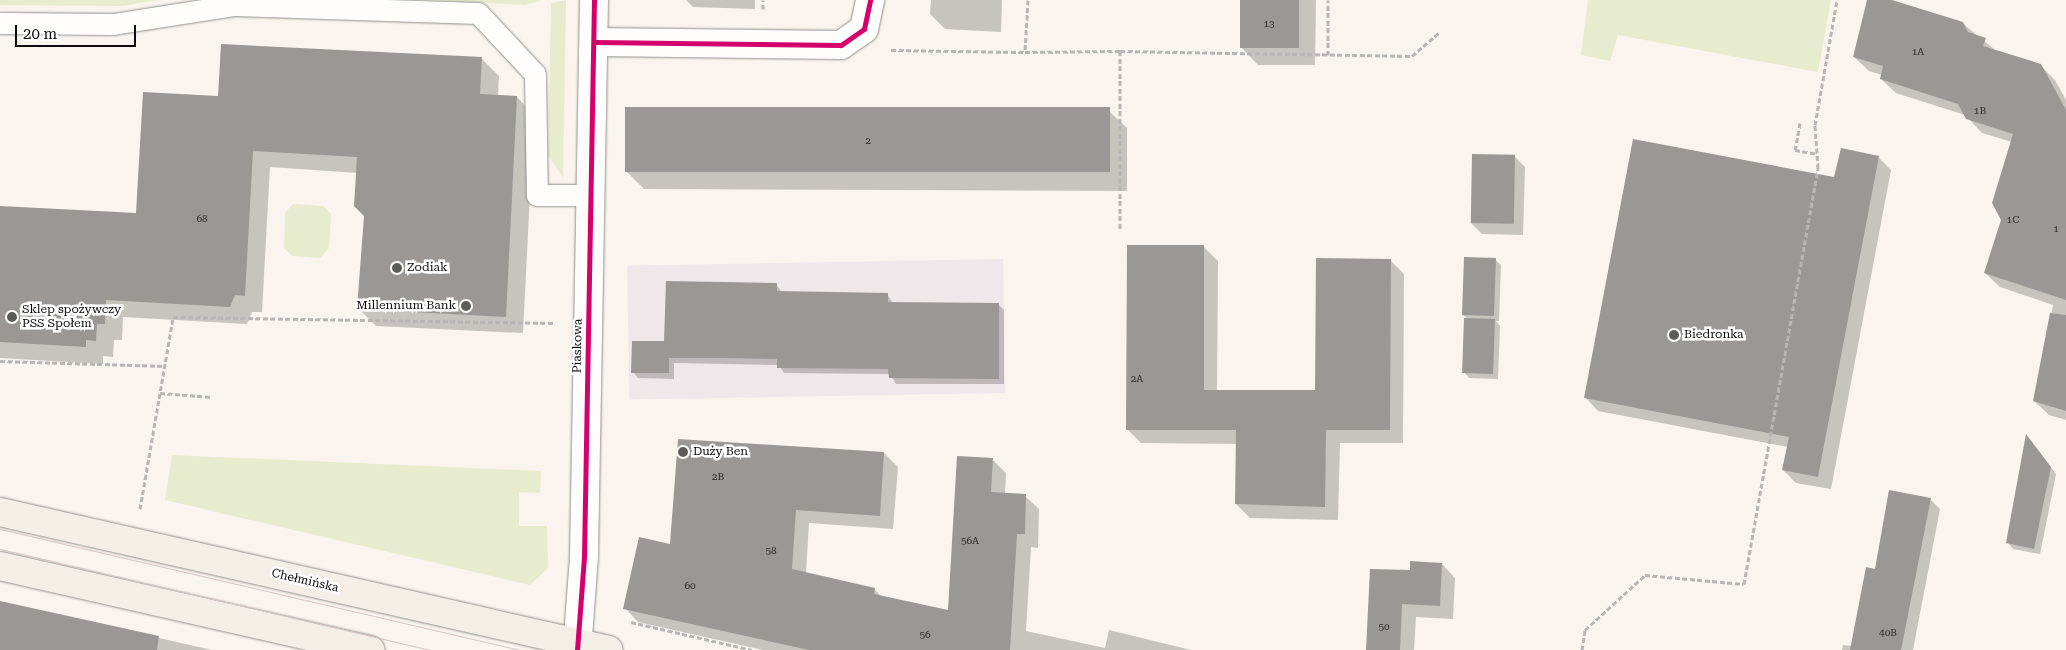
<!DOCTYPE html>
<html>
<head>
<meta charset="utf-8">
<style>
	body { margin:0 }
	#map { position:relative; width:2066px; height:650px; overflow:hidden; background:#f9f4ed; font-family:"Roboto Serif",serif }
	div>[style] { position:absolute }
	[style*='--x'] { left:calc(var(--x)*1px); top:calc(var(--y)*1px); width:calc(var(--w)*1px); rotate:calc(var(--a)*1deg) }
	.industrial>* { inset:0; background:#efe8eb; transform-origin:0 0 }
	.green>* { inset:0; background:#e7ecce }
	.shadow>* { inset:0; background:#0003 }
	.building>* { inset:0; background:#9b9794; transform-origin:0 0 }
	.path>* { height:3px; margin-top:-1.5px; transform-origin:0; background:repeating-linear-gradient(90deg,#b7b6b5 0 5px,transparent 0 7.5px) }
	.roads { filter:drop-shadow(0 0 1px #928f8c) drop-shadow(0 0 1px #928f8c) }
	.lane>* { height:21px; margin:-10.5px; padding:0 10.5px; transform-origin:10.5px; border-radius:10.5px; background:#fefdfc }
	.street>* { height:28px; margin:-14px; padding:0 14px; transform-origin:14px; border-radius:14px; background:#fefdfc }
	.secondary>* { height:28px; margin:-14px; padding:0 14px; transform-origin:14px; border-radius:14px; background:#f3efe7 }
	.tram>* { height:1px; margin:-0.5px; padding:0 0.5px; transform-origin:0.5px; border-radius:0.5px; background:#d5c4c7 }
	.cycleway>* { height:5px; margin:-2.5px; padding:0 2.5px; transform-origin:2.5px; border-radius:2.5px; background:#d6006c }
	.dots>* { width:14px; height:14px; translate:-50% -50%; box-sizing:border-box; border:2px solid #fff; border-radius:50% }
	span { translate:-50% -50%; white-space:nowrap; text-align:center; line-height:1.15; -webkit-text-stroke:5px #fff; paint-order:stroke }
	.number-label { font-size:10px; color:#2e2d2c }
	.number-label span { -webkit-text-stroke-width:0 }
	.poi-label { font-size:12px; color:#0a0a0a }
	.left { translate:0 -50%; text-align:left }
	.right { translate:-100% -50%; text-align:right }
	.street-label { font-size:12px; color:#0a0a0a }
	.scale { position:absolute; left:15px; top:25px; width:121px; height:22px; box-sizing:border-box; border:2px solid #0a0a0a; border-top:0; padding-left:6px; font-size:15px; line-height:18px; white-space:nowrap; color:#0a0a0a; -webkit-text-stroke:4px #fff; paint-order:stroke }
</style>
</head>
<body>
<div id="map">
	<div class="industrial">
		<i style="left:1003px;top:259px;width:134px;height:376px;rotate:89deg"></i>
	</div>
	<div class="green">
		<i style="clip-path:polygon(0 0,157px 0,123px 6px,0 5px)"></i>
		<i style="clip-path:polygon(433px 0,542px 0,525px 5px)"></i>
		<i style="clip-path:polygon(566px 0,563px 178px,548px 155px,551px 3px)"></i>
		<i style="clip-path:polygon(1588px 0,1831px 0,1818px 72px,1618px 35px,1610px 61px,1581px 55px)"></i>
		<i style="clip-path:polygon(293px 204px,323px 206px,331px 214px,329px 248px,320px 258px,292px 256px,284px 248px,285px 213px)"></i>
		<i style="clip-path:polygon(172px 455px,541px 471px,540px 493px,519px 492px,519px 526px,547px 526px,548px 568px,530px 585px,165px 500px)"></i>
	</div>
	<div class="shadow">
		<i style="clip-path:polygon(686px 0,755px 0,755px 9px,693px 7px)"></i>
		<i style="clip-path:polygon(931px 0,1002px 0,1001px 32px,945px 29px,930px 14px)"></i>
		<i style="clip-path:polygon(1242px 0,1316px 0,1315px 65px,1258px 65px,1241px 47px)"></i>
		<i style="clip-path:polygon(1869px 0,1887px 0,1962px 23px,1999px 53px,2040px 65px,2055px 80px,2066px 100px,2066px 420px,2049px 415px,2034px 401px,2053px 305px,2000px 287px,1985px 273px,2002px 220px,2012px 142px,1982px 133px,1965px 115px,1896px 93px,1881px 79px,1882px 75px,1869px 71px,1854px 57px)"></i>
		<i style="clip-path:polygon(482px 59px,499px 76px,498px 96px,517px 97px,534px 115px,523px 333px,376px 326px,359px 309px,365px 215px,357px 173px,270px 167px,262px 312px,252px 312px,247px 324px,123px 317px,122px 340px,114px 340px,113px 357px,103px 356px,103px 364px,0 358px,0 208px,138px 214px,219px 98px)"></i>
		<i style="clip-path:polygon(1109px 111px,1127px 128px,1127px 191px,644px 189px,626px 171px)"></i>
		<i style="clip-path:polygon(1514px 156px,1525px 167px,1523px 235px,1482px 234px,1471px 223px)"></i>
		<i style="clip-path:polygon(1878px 157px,1891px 170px,1831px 489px,1796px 483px,1783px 470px,1788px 447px,1598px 411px,1586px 398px,1835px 179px)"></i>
		<i style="clip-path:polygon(1204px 247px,1218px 261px,1217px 392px,1316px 391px,1390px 260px,1404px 274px,1403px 443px,1340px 443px,1338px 520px,1250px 518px,1236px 504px,1237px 444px,1141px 443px,1127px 429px)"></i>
		<i style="clip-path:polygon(1495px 260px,1501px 265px,1499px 321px,1496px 321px,1500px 326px,1498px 379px,1469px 378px,1464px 372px,1468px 319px,1463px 315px)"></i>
		<i style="clip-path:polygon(776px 284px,782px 293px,887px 294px,893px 303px,998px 304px,1004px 310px,1004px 384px,896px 384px,890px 374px,784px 373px,779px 365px,674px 363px,674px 379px,638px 378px,633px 372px,666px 342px)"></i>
		<i style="clip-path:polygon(2031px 441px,2056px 474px,2040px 554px,2013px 549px,2008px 543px)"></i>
		<i style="clip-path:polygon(884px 453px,898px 467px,893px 529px,809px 523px,806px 573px,874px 589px,882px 597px,949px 612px,992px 459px,1006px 473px,1005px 494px,1025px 496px,1039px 509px,1038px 548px,1031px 547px,1026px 631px,1105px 648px,1109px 630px,1191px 650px,763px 650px,638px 622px,625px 608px,671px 546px)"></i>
		<i style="clip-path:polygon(1931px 500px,1940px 509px,1913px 650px,1842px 650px,1843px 645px,1852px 646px,1876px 570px)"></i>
		<i style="clip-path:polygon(1442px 564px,1455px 578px,1453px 619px,1416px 617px,1414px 650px,1367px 650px,1411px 571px)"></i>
		<i style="clip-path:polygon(0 602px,212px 650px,0 650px)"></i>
	</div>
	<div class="building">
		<i style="left:1240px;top:0;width:59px;height:48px"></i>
		<i style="clip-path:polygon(1867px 0,1892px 0,1963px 22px,1968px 32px,1986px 38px,1983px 46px,2041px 64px,2066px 110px,2066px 300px,1984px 273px,2001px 220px,1992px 203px,2013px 134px,1966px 119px,1958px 104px,1880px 79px,1883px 66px,1853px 57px)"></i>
		<i style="clip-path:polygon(221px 44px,482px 57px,480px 94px,517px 96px,506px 317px,357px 309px,364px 216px,354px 206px,357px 157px,253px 151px,245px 296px,235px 295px,230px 307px,106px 300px,105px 324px,97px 324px,96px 341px,86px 340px,86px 347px,0 342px,0 206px,136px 213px,143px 92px,218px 96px)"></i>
		<i style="left:625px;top:107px;width:485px;height:65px"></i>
		<i style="clip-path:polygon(1633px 139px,1834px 177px,1841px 148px,1879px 156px,1818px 477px,1782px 470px,1789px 437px,1584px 398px)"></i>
		<i style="left:1472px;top:154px;width:43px;height:69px;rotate:1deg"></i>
		<i style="clip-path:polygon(1127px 245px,1204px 245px,1204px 390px,1315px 390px,1316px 258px,1391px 259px,1390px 430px,1326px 430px,1325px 507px,1235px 504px,1236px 430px,1126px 430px)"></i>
		<i style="left:1464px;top:257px;width:32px;height:58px;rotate:2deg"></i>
		<i style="clip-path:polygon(666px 281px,777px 283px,777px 291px,888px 293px,888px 302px,999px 303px,999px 379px,889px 378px,888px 369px,777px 368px,777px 359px,722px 358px,669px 358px,669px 373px,631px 373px,632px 341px,664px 341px)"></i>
		<i style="clip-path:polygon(2050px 313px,2066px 315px,2066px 411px,2033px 401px)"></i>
		<i style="left:1464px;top:318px;width:31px;height:55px;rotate:2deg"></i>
		<i style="clip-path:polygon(2026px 434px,2051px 467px,2034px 549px,2006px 543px)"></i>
		<i style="clip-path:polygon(678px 439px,884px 452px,880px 516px,796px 510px,792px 569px,875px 588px,874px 594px,948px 610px,957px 456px,993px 458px,991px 492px,1026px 494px,1025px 534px,1017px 534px,1010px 650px,809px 650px,623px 609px,639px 537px,670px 544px)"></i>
		<i style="clip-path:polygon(1889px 490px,1931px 498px,1901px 650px,1850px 650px,1866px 567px,1875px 569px)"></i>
		<i style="clip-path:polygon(1410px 561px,1442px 563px,1440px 606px,1402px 604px,1400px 650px,1366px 650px,1370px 569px,1410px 570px)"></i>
		<i style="clip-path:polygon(0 601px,159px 636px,157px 650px,0 650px)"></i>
	</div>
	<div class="path">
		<i style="--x:1028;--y:0;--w:52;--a:93.3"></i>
		<i style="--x:1025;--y:52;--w:95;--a:-0.6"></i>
		<i style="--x:1120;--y:51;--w:179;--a:90"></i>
		<i style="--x:763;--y:9;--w:9;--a:-90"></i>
		<i style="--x:891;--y:50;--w:134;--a:0.9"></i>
		<i style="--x:1120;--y:51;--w:292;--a:1"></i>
		<i style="--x:1412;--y:56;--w:35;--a:-41"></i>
		<i style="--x:1328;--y:55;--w:55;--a:-90"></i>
		<i style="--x:1800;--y:123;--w:27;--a:100"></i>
		<i style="--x:1795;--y:150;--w:22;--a:10"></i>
		<i style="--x:0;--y:361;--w:165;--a:1.7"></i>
		<i style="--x:160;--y:393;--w:52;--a:4.4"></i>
		<i style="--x:140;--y:509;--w:195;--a:-80.2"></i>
		<i style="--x:173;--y:317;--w:381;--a:0.9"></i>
		<i style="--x:631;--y:622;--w:124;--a:13"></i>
		<i style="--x:1582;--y:650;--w:20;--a:-81"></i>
		<i style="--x:1585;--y:630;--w:81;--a:-42.5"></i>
		<i style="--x:1645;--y:575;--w:99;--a:5.2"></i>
		<i style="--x:1744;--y:584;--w:423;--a:-79.9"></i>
		<i style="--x:1818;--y:168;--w:43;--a:-94"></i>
		<i style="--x:1815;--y:125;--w:127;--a:-80"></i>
	</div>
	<div class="roads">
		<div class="lane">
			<i style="--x:0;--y:23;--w:113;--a:0.5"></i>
			<i style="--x:113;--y:24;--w:123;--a:-8.9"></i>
			<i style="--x:235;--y:5;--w:243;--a:1.9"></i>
			<i style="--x:478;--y:13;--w:83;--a:46.9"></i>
			<i style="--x:535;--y:74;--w:121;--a:89.1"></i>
			<i style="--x:537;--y:195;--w:54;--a:0"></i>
		</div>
		<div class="street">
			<i style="--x:594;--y:42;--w:247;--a:0.7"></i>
			<i style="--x:841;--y:45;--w:28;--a:-35"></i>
			<i style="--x:864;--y:29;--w:30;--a:-78"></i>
			<i style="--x:577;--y:650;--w:94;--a:-85.7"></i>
			<i style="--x:584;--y:556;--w:556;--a:-88.97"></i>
		</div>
		<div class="secondary">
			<i style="--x:0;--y:512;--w:624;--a:12.77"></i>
			<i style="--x:0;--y:566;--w:380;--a:12.8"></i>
		</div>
	</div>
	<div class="tram">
		<i style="--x:0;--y:529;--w:534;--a:13.1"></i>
		<i style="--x:0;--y:549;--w:442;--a:13.2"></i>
	</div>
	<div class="cycleway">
		<i style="--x:594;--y:42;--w:247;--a:0.7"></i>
		<i style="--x:841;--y:45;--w:28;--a:-35"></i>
		<i style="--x:864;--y:29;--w:30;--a:-78"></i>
		<i style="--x:577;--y:650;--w:94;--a:-85.7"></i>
		<i style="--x:584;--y:556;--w:556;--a:-88.97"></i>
	</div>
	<div class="dots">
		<i style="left:397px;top:268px;background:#5e5c59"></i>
		<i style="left:466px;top:306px;background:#5e5c59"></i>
		<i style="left:12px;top:317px;background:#5e5c59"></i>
		<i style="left:1674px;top:335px;background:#5e5c59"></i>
		<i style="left:683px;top:452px;background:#5e5c59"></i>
	</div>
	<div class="number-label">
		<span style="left:1269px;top:24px">13</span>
		<span style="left:1918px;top:52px">1A</span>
		<span style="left:1980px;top:111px">1B</span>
		<span style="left:868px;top:141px">2</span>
		<span style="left:202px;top:219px">68</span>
		<span style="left:2013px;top:220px">1C</span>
		<span style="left:2056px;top:229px">1</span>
		<span style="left:1137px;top:379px">2A</span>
		<span style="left:718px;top:477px">2B</span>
		<span style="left:970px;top:541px">56A</span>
		<span style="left:771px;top:551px">58</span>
		<span style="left:690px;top:586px">60</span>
		<span style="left:1384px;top:627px">50</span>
		<span style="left:1888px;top:633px">40B</span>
		<span style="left:925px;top:635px">56</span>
	</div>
	<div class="poi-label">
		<span class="left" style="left:407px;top:268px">Zodiak</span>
		<span class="right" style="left:456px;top:306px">Millennium Bank</span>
		<span class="left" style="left:22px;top:317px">Sklep spożywczy<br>PSS Społem</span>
		<span class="left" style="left:1684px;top:335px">Biedronka</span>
		<span class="left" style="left:693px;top:452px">Duży Ben</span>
	</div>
	<div class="street-label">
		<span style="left:578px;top:346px;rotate:-89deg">Piaskowa</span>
		<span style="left:305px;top:581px;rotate:13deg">Chełmińska</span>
	</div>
	<div class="scale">20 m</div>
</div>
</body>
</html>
